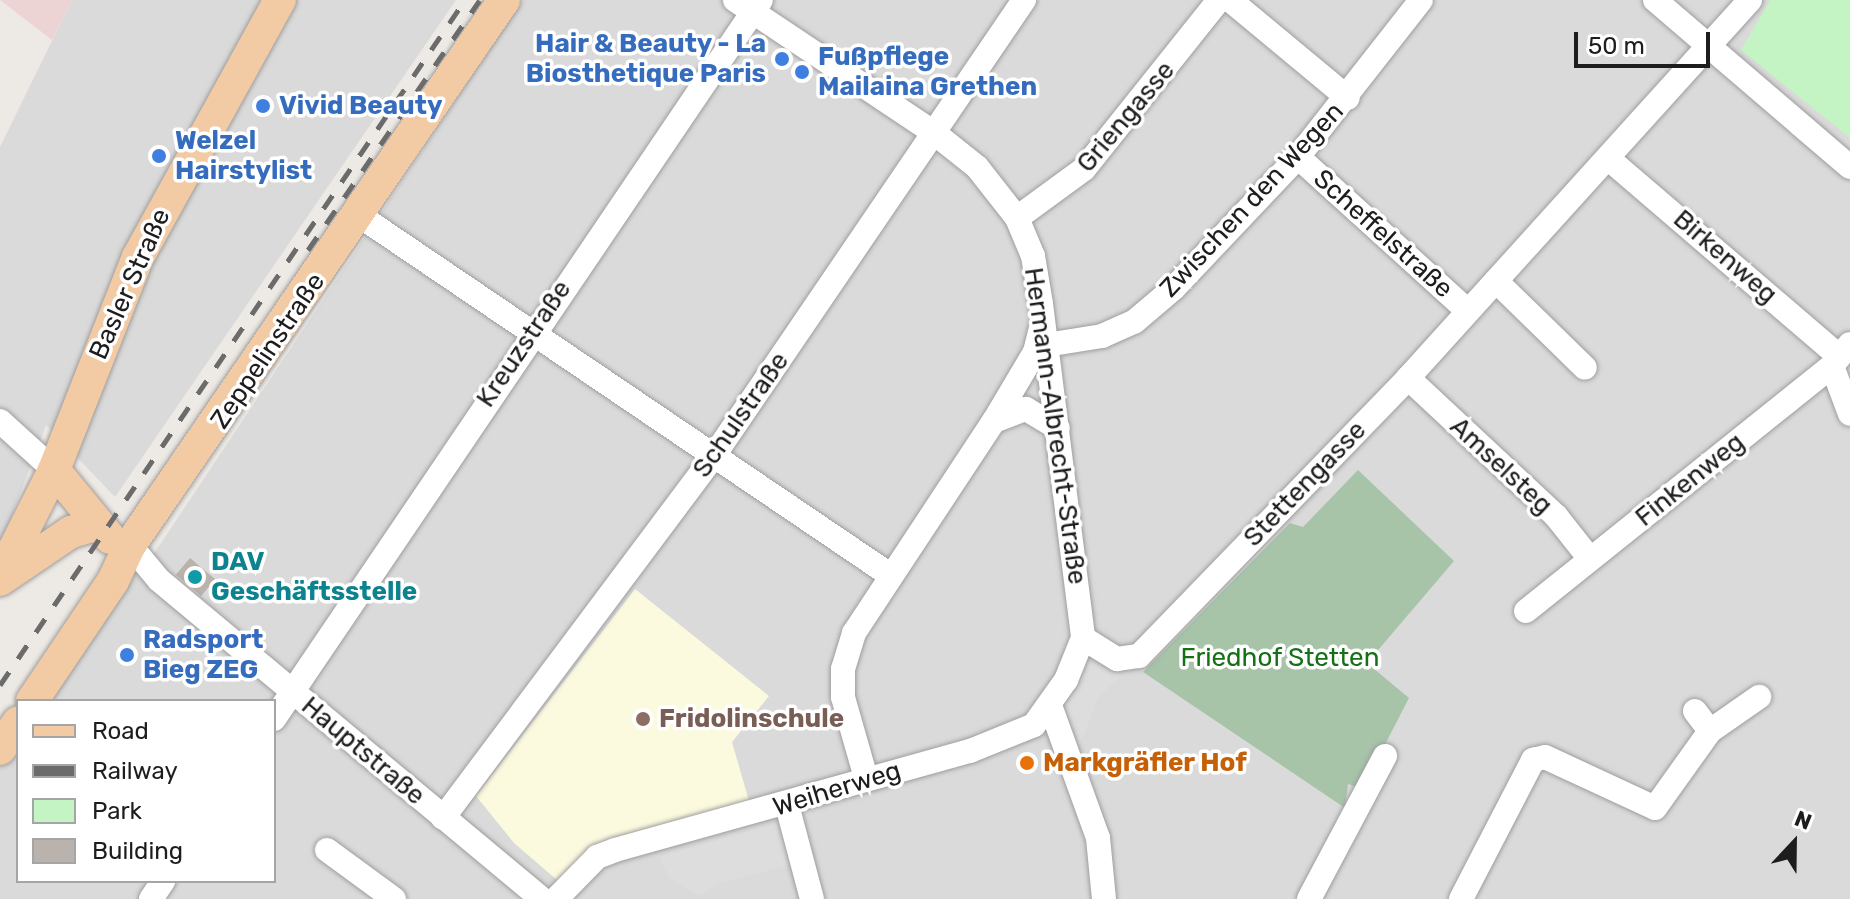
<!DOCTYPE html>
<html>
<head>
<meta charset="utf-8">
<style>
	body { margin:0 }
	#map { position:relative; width:1850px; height:899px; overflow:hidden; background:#ede9e4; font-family:Rubik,sans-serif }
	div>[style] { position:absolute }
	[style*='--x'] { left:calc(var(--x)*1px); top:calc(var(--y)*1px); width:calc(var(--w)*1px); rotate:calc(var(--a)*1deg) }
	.residential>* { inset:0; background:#dbdada }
	.commercial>* { inset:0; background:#ecd4d5 }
	.education>* { inset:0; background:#fbf9de }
	.cemetery>* { inset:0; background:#a7c4a9 }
	.park>* { inset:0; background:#c4f3c4 }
	.parking>* { inset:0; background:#ddd }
	.building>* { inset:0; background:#bab2ad; transform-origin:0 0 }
	.roads { filter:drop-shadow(0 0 2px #9e9e9e) drop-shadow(0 0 2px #9e9e9e) }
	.minor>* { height:24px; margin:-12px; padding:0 12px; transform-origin:12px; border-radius:12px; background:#fff }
	.major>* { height:32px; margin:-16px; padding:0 16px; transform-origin:16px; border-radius:16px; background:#f2caa3 }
	.rail>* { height:5px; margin-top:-2.5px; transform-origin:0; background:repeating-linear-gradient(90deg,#6b6b6b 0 16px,transparent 0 32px) }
	.dots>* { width:22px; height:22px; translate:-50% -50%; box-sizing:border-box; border:4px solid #fff; border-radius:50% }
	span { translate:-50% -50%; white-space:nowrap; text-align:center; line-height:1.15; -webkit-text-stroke:7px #fff; paint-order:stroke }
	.shop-label { font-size:26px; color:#366cbe; font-weight:700 }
	.right { translate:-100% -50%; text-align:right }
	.left { translate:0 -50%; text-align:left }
	.street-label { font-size:26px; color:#1d1d1d }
	.culture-label { font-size:26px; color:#0d838f; font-weight:700 }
	.park-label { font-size:26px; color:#167016 }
	.education-label { font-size:26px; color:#785e54; font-weight:700 }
	.food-label { font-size:26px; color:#c56008; font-weight:700 }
	.legend { position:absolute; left:16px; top:699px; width:260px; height:184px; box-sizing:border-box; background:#fff; border:2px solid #a5a5a5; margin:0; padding:10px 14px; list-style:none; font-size:24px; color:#1d1d1d }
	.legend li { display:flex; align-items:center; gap:16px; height:40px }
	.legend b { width:40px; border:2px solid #a5a5a5 }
	.north { position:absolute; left:1754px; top:803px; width:80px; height:80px; -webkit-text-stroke:6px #fff; paint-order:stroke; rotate:22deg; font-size:22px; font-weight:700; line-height:32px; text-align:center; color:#1d1d1d }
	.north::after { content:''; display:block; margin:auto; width:28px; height:36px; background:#1d1d1d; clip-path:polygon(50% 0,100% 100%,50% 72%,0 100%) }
	.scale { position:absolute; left:1574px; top:32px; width:136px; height:36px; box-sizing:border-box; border:4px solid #1d1d1d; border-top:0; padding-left:10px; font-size:24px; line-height:28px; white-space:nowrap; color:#1d1d1d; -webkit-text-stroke:6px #fff; paint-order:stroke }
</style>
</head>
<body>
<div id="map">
	<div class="residential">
		<i style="clip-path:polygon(72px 0,456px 0,115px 497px,46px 425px,0 547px,0 147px)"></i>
		<i style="clip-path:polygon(523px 0,1850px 0,1850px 899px,0 899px,0 764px,18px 737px,18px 881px,274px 881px,274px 701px,43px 701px,129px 574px,155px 552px)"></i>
	</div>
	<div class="commercial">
		<i style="clip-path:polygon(0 0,72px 0,52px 40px)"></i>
	</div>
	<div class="education">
		<i style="clip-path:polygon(635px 589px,769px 696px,732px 742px,749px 801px,591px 850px,557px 880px,514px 843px,476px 796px)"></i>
	</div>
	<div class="cemetery">
		<i style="clip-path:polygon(1358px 470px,1454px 561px,1367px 663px,1409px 698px,1362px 789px,1348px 784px,1345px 808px,1143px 672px,1290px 523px,1303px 527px)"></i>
	</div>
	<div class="park">
		<i style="clip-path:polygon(1770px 0,1850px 0,1850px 138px,1741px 50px)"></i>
	</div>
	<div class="parking">
		<i style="clip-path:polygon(1085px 662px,1122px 674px,1098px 698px,1078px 749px,1061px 712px)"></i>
		<i style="clip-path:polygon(780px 822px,792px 864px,718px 884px,699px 896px,672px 880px,661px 863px,661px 856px)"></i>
	</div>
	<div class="building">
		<i style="left:190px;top:558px;width:33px;height:22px;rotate:40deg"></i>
	</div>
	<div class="roads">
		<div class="minor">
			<i style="--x:735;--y:0;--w:238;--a:33.7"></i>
			<i style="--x:933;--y:132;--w:56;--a:38.5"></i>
			<i style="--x:977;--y:167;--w:65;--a:51.9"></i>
			<i style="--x:1017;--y:218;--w:41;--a:67.2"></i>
			<i style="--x:1033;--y:256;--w:49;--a:80.5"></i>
			<i style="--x:1041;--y:304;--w:337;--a:82.8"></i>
			<i style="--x:1083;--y:638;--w:40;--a:32"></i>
			<i style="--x:1117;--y:659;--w:22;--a:-8"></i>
			<i style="--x:1139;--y:656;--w:387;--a:-45.9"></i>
			<i style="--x:1408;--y:378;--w:510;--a:-47.86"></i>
			<i style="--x:1230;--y:0;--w:153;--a:39.7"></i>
			<i style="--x:1655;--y:0;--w:257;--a:40.6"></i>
			<i style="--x:1298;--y:157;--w:229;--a:42.2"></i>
			<i style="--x:1610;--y:160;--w:301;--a:40.6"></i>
			<i style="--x:360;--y:216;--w:640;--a:34.11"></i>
			<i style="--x:1017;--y:218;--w:83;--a:-36.2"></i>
			<i style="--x:1084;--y:169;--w:216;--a:-51.4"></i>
			<i style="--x:1496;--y:281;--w:124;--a:44.3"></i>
			<i style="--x:1046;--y:345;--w:57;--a:-9.1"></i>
			<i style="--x:1102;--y:336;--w:35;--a:-24"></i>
			<i style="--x:1134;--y:322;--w:52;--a:-40.4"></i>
			<i style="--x:1174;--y:288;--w:180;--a:-46.6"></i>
			<i style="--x:1298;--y:157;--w:199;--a:-51.9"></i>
			<i style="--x:1832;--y:366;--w:51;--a:69.4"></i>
			<i style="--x:1408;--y:378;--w:202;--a:43"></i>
			<i style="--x:1556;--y:516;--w:55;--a:51.7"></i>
			<i style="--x:0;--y:421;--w:73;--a:42.2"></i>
			<i style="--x:994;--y:421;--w:34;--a:-21"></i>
			<i style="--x:1026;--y:409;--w:37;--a:31"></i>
			<i style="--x:130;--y:545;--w:45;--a:50.4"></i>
			<i style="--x:159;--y:580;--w:498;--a:39.8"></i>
			<i style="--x:1526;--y:611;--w:392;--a:-38.7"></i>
			<i style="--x:1832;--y:366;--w:28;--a:-51"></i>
			<i style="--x:1051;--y:708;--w:138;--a:70.1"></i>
			<i style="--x:1098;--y:838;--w:61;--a:84.4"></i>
			<i style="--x:274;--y:719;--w:868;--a:-55.89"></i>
			<i style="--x:1710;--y:731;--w:60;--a:-34.8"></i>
			<i style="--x:866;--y:778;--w:84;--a:-105.9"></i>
			<i style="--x:843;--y:697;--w:28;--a:-90"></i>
			<i style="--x:843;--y:669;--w:38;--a:-73"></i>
			<i style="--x:854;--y:633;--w:254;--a:-56.6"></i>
			<i style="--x:994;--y:421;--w:80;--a:-59.3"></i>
			<i style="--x:1035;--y:352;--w:25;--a:-76"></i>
			<i style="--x:787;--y:805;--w:97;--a:75.1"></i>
			<i style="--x:443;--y:818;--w:451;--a:-53.2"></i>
			<i style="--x:713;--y:457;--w:553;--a:-55.76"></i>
			<i style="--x:327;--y:850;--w:83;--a:36.2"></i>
			<i style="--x:151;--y:899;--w:22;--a:-56"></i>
			<i style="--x:556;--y:899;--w:59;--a:-45.7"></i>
			<i style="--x:597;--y:857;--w:19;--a:-21"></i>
			<i style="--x:615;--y:850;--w:369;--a:-15.6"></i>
			<i style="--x:970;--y:751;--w:69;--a:-22.1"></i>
			<i style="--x:1034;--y:725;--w:55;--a:-54.6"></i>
			<i style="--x:1066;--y:680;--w:45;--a:-68"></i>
			<i style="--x:1309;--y:899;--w:162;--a:-62"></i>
			<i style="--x:1461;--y:899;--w:157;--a:-62.6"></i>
			<i style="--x:1533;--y:760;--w:12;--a:-14"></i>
			<i style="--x:1545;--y:757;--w:121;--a:24.9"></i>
			<i style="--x:1655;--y:808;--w:95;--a:-54.5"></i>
			<i style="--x:1710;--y:731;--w:25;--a:-127"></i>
		</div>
		<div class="major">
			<i style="--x:54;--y:470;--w:88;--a:50.5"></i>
			<i style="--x:0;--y:577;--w:120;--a:-63.2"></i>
			<i style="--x:54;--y:470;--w:229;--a:-68.5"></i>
			<i style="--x:138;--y:257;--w:294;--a:-61.1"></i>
			<i style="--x:0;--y:580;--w:86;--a:-34.1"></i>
			<i style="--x:71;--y:532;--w:25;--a:-16"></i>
			<i style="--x:32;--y:701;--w:145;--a:-56"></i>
			<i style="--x:113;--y:581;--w:40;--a:-65"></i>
			<i style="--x:130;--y:545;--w:661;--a:-55.54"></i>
			<i style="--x:0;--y:749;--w:32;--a:-56"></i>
		</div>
	</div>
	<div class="rail">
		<i style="--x:308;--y:250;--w:303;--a:-55.5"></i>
		<i style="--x:0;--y:685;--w:828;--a:-55.83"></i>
	</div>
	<div class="dots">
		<i style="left:782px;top:59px;background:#3f7fe0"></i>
		<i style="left:802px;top:72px;background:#3f7fe0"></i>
		<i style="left:263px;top:106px;background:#3f7fe0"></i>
		<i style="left:159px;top:156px;background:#3f7fe0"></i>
		<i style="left:195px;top:577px;background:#0f9aa8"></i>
		<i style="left:127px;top:655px;background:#3f7fe0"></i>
		<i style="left:643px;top:719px;background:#8d6e63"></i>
		<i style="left:1027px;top:763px;background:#e8710a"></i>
	</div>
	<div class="shop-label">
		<span class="right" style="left:766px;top:59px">Hair &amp; Beauty - La<br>Biosthetique Paris</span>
		<span class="left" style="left:818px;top:72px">Fußpflege<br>Mailaina Grethen</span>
		<span class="left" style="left:279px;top:106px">Vivid Beauty</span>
		<span class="left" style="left:175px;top:156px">Welzel<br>Hairstylist</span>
		<span class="left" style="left:143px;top:655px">Radsport<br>Bieg ZEG</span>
	</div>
	<div class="street-label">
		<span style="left:1126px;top:117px;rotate:-50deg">Griengasse</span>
		<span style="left:1252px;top:200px;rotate:-47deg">Zwischen den Wegen</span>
		<span style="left:1383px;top:234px;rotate:42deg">Scheffelstraße</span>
		<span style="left:1725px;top:257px;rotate:41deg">Birkenweg</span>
		<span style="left:130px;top:284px;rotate:-66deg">Basler Straße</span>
		<span style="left:524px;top:344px;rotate:-56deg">Kreuzstraße</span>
		<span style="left:268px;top:351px;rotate:-56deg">Zeppelinstraße</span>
		<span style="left:741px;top:415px;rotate:-55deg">Schulstraße</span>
		<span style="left:1055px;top:426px;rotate:82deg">Hermann-Albrecht-Straße</span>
		<span style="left:1501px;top:466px;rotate:43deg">Amselsteg</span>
		<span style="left:1690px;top:480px;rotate:-39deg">Finkenweg</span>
		<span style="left:1305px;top:484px;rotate:-46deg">Stettengasse</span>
		<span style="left:363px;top:751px;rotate:40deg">Hauptstraße</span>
		<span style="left:837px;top:789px;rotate:-17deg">Weiherweg</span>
	</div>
	<div class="culture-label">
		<span class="left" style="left:211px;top:577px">DAV<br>Geschäftsstelle</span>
	</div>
	<div class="park-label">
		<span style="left:1280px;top:658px">Friedhof Stetten</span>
	</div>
	<div class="education-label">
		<span class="left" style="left:659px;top:719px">Fridolinschule</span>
	</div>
	<div class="food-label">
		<span class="left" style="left:1043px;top:763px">Markgräfler Hof</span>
	</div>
	<ul class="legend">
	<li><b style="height:10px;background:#f2caa3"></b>Road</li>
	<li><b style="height:10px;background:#6b6b6b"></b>Railway</li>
	<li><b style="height:22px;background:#c4f3c4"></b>Park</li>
	<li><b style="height:22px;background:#bab2ad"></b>Building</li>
	</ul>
	<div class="north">N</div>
	<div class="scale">50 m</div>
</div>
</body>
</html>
